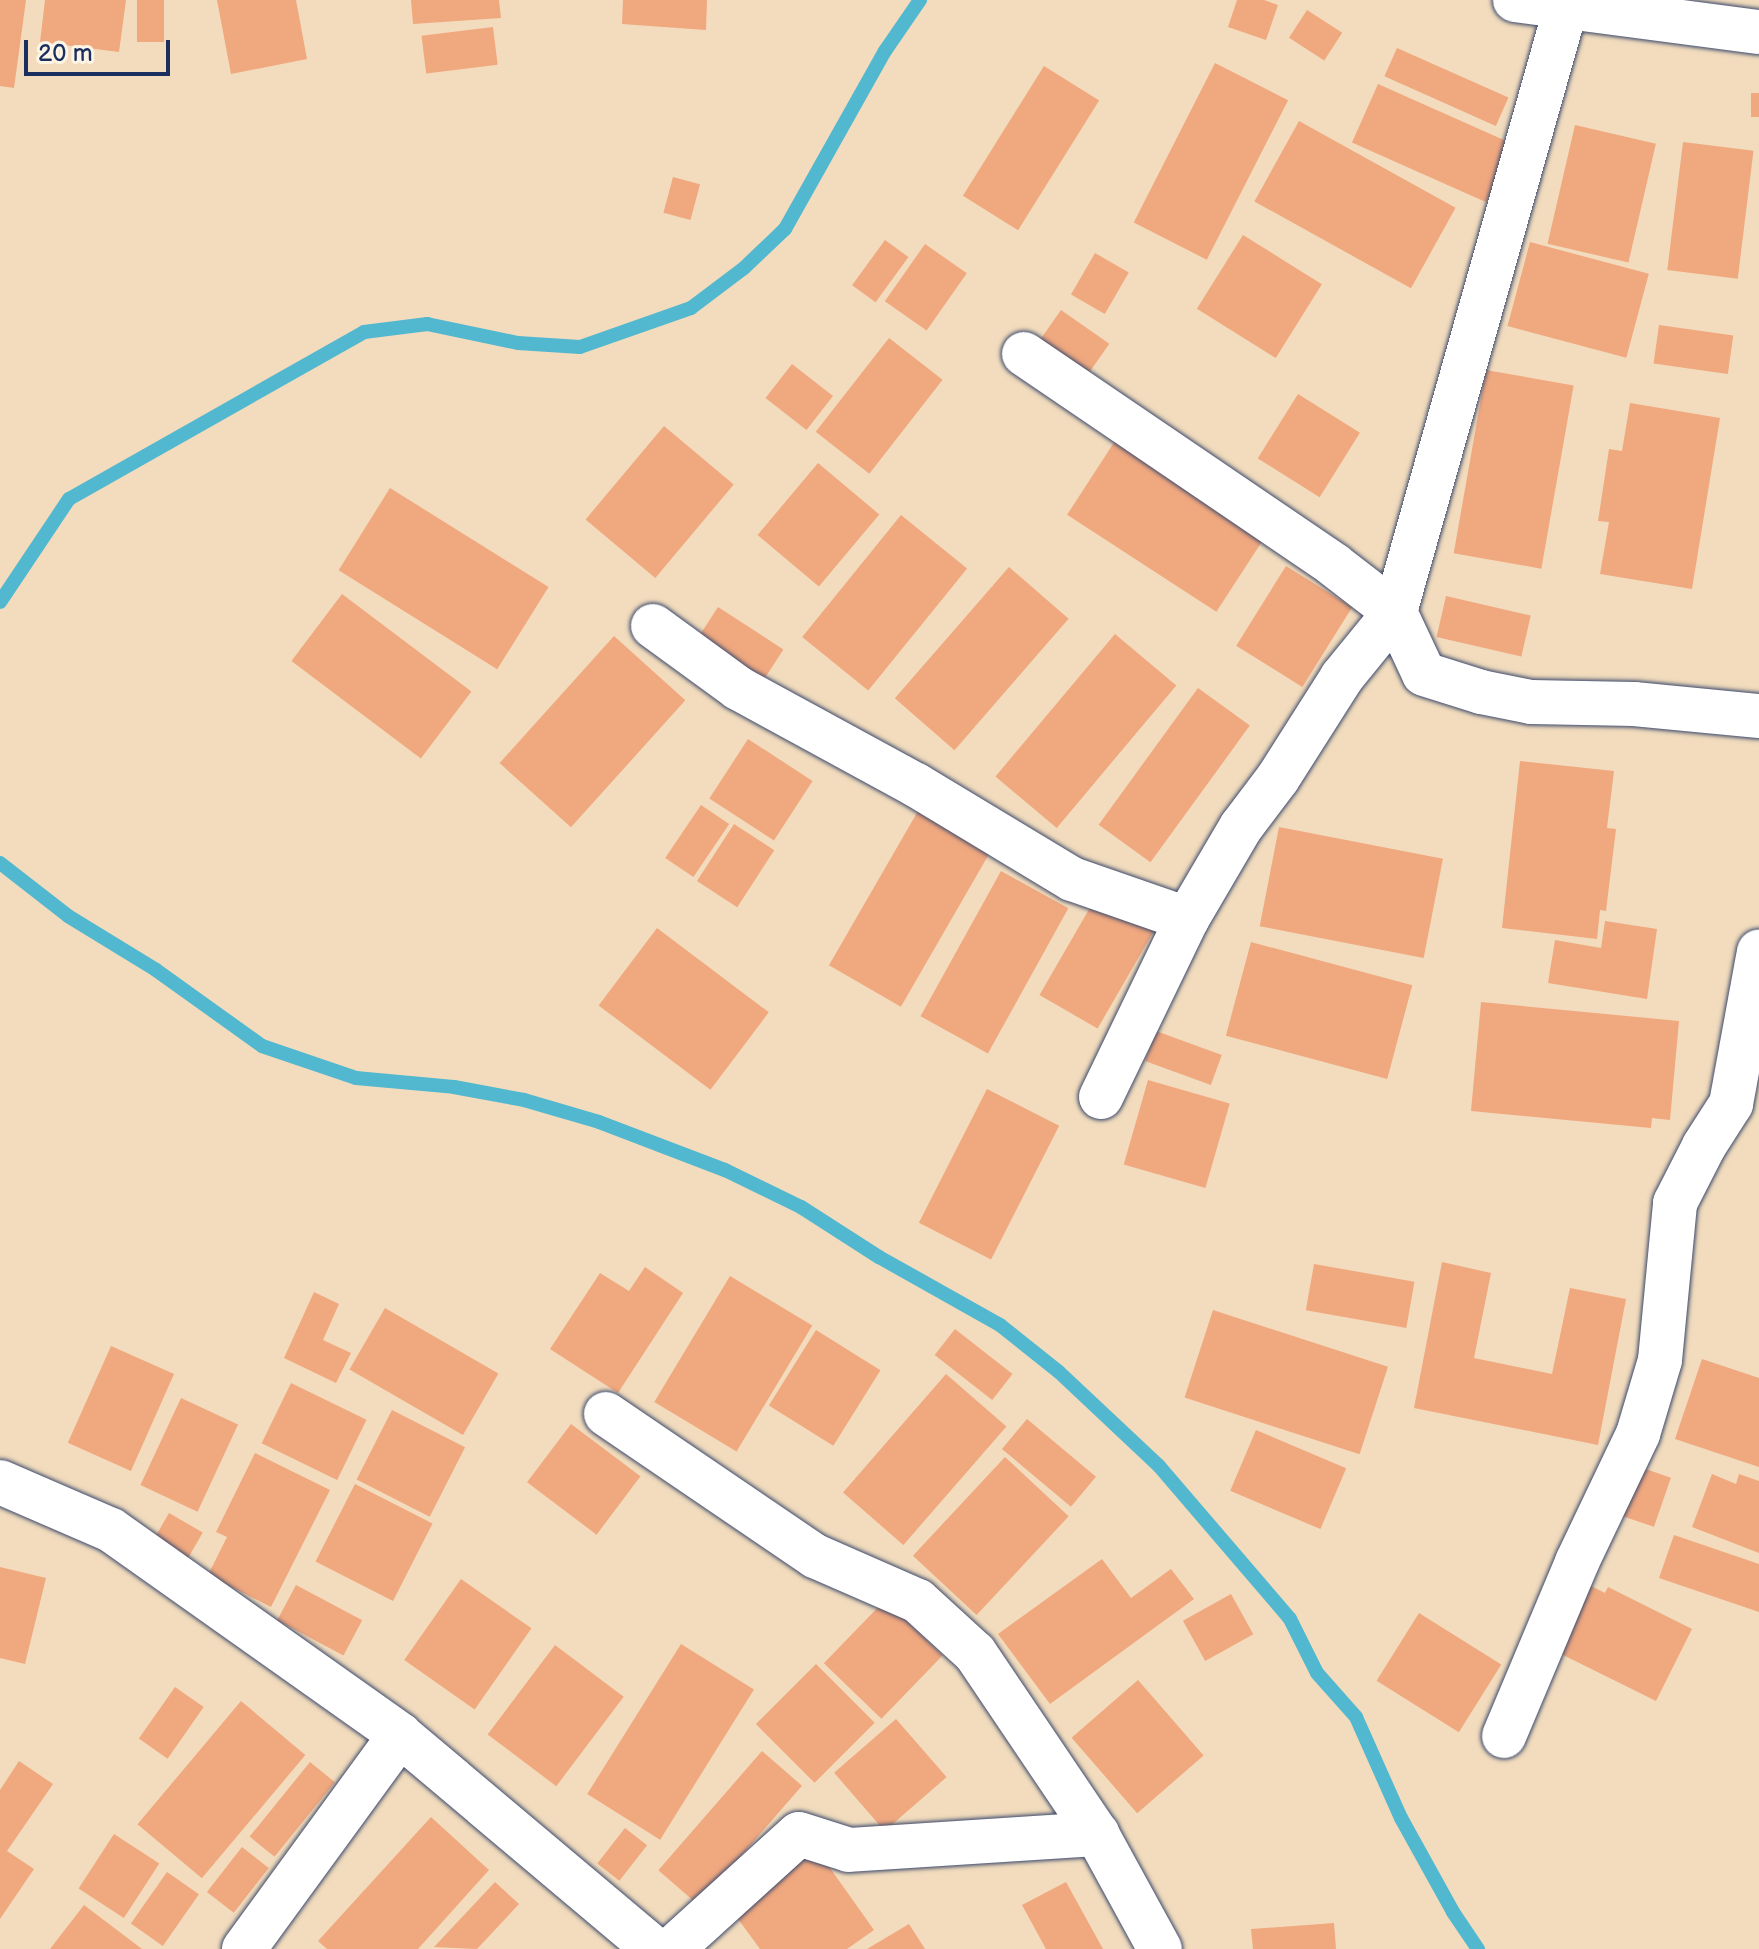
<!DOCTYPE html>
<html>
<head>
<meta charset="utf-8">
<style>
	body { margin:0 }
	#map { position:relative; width:1759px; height:1949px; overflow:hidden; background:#f2dcbd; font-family:"Balsamiq Sans",sans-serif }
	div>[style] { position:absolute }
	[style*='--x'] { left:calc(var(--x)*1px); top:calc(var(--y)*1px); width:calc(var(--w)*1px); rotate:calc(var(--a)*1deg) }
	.stream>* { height:14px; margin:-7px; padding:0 7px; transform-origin:7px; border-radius:7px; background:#51b8cf }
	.building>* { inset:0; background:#f0a87f; transform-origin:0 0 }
	.roads { filter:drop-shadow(0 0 2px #3b496c) drop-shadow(0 0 2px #3b496c) }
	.street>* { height:44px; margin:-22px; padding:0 22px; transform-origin:22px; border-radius:22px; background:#fff }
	span { translate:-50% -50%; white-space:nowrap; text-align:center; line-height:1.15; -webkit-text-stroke:8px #fcf5e5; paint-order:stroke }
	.scale { position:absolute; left:24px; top:40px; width:146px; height:36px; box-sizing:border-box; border:4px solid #1b2f5e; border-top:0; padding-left:10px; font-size:24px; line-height:28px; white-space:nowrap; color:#1b2f5e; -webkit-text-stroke:6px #fcf5e5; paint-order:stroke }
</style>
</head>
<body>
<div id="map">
	<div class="stream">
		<i style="--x:0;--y:602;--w:124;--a:-56.2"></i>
		<i style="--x:69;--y:499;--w:339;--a:-29.5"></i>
		<i style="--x:364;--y:332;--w:64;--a:-7.2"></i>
		<i style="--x:427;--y:324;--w:93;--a:11.8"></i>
		<i style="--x:518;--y:343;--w:62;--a:3.7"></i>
		<i style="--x:580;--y:347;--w:118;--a:-19.4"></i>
		<i style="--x:691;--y:308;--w:66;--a:-37"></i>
		<i style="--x:744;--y:268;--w:57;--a:-43.6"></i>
		<i style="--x:785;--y:229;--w:204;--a:-60.7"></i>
		<i style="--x:885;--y:51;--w:62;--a:-55.5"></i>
		<i style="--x:0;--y:863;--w:86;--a:37.9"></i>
		<i style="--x:68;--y:916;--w:103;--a:31.5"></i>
		<i style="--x:156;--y:970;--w:130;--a:35.6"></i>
		<i style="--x:262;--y:1046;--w:99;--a:18.8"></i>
		<i style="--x:356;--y:1078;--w:98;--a:5.2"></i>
		<i style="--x:454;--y:1087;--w:71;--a:10.5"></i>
		<i style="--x:524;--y:1100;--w:78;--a:16.3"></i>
		<i style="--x:599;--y:1122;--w:135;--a:20.9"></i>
		<i style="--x:725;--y:1170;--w:85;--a:26"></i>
		<i style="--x:801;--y:1207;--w:93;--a:32.7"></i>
		<i style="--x:879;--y:1257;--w:139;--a:29.3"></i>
		<i style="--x:1000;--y:1325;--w:75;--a:38.5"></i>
		<i style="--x:1059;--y:1372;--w:137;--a:43.2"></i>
		<i style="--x:1159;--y:1466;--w:201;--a:49.4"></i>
		<i style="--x:1290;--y:1619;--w:60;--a:63.4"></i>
		<i style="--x:1317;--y:1673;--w:59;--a:48.4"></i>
		<i style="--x:1356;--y:1717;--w:111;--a:66"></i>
		<i style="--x:1401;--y:1818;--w:107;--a:61"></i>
		<i style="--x:1453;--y:1912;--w:45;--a:56"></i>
	</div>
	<div class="building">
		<i style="clip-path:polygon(0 0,26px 0,14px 88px,0 86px)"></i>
		<i style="clip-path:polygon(45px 0,126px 0,119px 52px,40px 42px)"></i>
		<i style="left:137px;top:0;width:27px;height:42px"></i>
		<i style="clip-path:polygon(217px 0,296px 0,307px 59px,231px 74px)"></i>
		<i style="clip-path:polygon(411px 0,499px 0,501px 18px,413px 24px)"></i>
		<i style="clip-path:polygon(623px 0,707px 0,706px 30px,622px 24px)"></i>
		<i style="clip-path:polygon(1237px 0,1264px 0,1278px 5px,1266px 40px,1228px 27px)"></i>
		<i style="left:1307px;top:10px;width:42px;height:33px;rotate:33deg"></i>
		<i style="left:493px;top:27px;width:38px;height:72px;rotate:83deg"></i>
		<i style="left:1397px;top:48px;width:122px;height:31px;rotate:24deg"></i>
		<i style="left:1215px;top:63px;width:82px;height:179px;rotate:27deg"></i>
		<i style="left:1044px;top:66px;width:65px;height:153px;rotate:32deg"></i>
		<i style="left:1378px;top:84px;width:147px;height:64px;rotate:24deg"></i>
		<i style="left:1751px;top:93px;width:8px;height:24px"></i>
		<i style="left:1299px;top:121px;width:179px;height:92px;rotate:29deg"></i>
		<i style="left:1575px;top:125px;width:83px;height:122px;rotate:13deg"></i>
		<i style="left:1683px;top:142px;width:71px;height:129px;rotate:7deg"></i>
		<i style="left:673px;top:177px;width:28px;height:37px;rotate:15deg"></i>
		<i style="left:1243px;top:235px;width:93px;height:87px;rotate:32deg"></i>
		<i style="left:885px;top:240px;width:29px;height:56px;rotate:36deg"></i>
		<i style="left:1530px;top:242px;width:123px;height:87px;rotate:15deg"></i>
		<i style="left:925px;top:244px;width:51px;height:70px;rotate:35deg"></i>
		<i style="left:1095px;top:253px;width:39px;height:48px;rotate:30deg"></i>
		<i style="left:1061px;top:310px;width:59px;height:36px;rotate:35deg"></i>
		<i style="left:1659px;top:325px;width:75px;height:39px;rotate:8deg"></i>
		<i style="left:889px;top:338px;width:68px;height:119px;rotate:38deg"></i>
		<i style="left:792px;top:364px;width:52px;height:43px;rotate:38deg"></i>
		<i style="left:1486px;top:370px;width:89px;height:186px;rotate:10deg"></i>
		<i style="left:1298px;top:394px;width:73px;height:76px;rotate:32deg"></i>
		<i style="clip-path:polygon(1630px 403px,1720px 418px,1692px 589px,1600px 574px,1609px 522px,1598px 521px,1609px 449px,1622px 451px)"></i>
		<i style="left:664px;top:426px;width:91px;height:122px;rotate:40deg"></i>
		<i style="left:1115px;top:441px;width:178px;height:88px;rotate:33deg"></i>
		<i style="left:818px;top:463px;width:80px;height:94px;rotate:40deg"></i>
		<i style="left:390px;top:488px;width:187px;height:97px;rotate:32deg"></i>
		<i style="left:901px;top:515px;width:85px;height:157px;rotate:39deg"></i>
		<i style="left:1286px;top:566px;width:78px;height:94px;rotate:32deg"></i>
		<i style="left:1009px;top:567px;width:79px;height:174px;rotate:41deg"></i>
		<i style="left:342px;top:594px;width:162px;height:84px;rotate:37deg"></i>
		<i style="left:1446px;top:596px;width:87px;height:42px;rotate:13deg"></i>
		<i style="left:718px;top:607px;width:78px;height:37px;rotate:33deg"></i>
		<i style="left:1115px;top:634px;width:80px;height:186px;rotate:40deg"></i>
		<i style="left:614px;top:636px;width:96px;height:171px;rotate:42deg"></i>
		<i style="left:1198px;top:688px;width:64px;height:169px;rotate:36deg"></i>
		<i style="left:748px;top:739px;width:77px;height:71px;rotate:33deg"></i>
		<i style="clip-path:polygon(1520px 761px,1614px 771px,1607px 828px,1616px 829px,1606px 911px,1600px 910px,1597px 939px,1502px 928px)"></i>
		<i style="left:701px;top:805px;width:34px;height:64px;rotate:34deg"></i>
		<i style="left:918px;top:811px;width:83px;height:178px;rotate:30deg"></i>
		<i style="left:734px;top:824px;width:48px;height:68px;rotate:33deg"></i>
		<i style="left:1279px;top:827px;width:167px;height:101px;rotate:11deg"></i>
		<i style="left:1001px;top:871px;width:77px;height:166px;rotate:29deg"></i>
		<i style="left:1099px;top:892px;width:67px;height:119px;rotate:30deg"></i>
		<i style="clip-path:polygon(1605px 921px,1657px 929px,1647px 999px,1548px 983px,1555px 940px,1601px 948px)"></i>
		<i style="left:657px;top:928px;width:140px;height:97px;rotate:37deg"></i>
		<i style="left:1251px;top:942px;width:167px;height:97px;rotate:15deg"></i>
		<i style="clip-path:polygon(1481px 1002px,1679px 1021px,1670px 1120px,1652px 1118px,1651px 1128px,1471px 1111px)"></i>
		<i style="left:1156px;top:1031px;width:70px;height:32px;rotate:20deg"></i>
		<i style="left:1148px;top:1080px;width:85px;height:88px;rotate:16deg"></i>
		<i style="left:987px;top:1089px;width:81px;height:150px;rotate:27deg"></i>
		<i style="clip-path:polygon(1442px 1262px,1491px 1273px,1474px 1358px,1552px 1374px,1570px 1288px,1626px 1299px,1598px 1445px,1414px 1408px)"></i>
		<i style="left:1314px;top:1264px;width:102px;height:47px;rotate:10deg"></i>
		<i style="clip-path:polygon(645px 1267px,683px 1293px,618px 1393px,550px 1349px,600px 1273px,629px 1291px)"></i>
		<i style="left:730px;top:1276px;width:96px;height:147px;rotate:31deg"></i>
		<i style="clip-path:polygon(314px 1292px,339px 1304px,323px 1340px,351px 1353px,336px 1383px,284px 1358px)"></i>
		<i style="left:385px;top:1308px;width:131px;height:71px;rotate:30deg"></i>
		<i style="left:1213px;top:1310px;width:184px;height:92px;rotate:18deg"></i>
		<i style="left:955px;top:1329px;width:73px;height:33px;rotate:38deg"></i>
		<i style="left:816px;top:1330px;width:76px;height:89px;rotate:32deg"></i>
		<i style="left:111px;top:1346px;width:69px;height:106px;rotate:24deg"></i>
		<i style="clip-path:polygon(1702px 1359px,1759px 1378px,1759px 1467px,1675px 1439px)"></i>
		<i style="left:946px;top:1374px;width:80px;height:157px;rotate:41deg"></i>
		<i style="left:291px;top:1383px;width:84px;height:67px;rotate:26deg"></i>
		<i style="left:181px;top:1398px;width:63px;height:96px;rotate:25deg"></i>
		<i style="left:392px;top:1410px;width:82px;height:78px;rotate:27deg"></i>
		<i style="left:1027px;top:1419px;width:90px;height:39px;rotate:40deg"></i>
		<i style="left:571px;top:1424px;width:87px;height:73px;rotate:37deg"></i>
		<i style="left:1256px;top:1430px;width:98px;height:66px;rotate:23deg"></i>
		<i style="clip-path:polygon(255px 1453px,330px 1490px,271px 1607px,208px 1575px,227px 1537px,216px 1532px)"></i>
		<i style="left:1005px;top:1457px;width:87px;height:135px;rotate:43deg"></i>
		<i style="left:1634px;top:1465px;width:39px;height:52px;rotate:19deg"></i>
		<i style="clip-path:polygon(1712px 1474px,1736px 1484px,1739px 1474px,1759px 1481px,1759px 1553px,1692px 1527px)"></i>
		<i style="left:355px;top:1484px;width:87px;height:87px;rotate:27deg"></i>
		<i style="left:169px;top:1513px;width:39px;height:34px;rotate:30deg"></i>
		<i style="clip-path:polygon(1674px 1535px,1759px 1564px,1759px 1612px,1659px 1578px)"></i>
		<i style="clip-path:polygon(1102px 1559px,1131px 1598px,1171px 1569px,1194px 1599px,1050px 1704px,998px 1634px)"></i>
		<i style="clip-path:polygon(0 1567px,46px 1578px,25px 1664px,0 1658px)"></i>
		<i style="left:461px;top:1579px;width:86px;height:99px;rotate:35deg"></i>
		<i style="clip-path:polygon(1583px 1582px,1605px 1593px,1608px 1587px,1692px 1629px,1656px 1701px,1551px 1649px)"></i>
		<i style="left:296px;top:1585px;width:75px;height:40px;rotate:28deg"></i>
		<i style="left:1231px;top:1594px;width:46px;height:55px;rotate:61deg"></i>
		<i style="left:885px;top:1600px;width:80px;height:88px;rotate:44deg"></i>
		<i style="left:1419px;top:1613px;width:97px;height:80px;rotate:32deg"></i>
		<i style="left:681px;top:1644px;width:86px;height:177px;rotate:32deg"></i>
		<i style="left:555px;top:1645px;width:86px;height:112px;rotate:37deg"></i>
		<i style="left:816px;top:1664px;width:83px;height:85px;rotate:45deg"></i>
		<i style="left:1138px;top:1680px;width:100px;height:88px;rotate:49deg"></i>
		<i style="left:175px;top:1687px;width:35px;height:63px;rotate:35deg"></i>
		<i style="left:241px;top:1701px;width:84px;height:161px;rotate:40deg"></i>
		<i style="left:896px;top:1719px;width:77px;height:82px;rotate:49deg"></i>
		<i style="left:762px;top:1751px;width:53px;height:158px;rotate:41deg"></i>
		<i style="clip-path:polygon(19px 1761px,53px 1784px,7px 1851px,34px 1869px,0 1919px,0 1790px)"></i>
		<i style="left:310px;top:1762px;width:32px;height:96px;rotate:39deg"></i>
		<i style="clip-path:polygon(431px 1817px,489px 1870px,418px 1949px,327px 1949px,318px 1941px)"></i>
		<i style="left:625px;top:1828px;width:28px;height:45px;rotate:38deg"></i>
		<i style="left:114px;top:1834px;width:54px;height:65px;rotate:33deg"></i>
		<i style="left:242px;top:1847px;width:34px;height:57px;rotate:38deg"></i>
		<i style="clip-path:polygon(815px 1847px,874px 1930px,847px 1949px,760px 1949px,730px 1908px)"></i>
		<i style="left:167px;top:1872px;width:39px;height:63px;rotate:35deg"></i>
		<i style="clip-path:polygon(495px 1882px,519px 1904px,477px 1949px,434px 1947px)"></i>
		<i style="clip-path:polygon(1066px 1882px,1103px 1949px,1046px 1949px,1022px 1905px)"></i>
		<i style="clip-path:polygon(84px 1905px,142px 1949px,50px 1949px)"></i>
		<i style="clip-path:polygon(1334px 1923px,1336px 1949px,1253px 1949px,1251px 1929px)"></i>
		<i style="clip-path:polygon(909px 1924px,925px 1949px,867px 1949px)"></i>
	</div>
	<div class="roads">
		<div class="street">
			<i style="--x:1515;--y:0;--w:246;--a:7.5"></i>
			<i style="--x:1024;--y:354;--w:375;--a:34.2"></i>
			<i style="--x:1334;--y:565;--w:77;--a:37.6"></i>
			<i style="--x:1395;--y:612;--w:68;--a:64.9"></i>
			<i style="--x:1424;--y:674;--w:60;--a:17.5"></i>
			<i style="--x:1481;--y:692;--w:51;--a:11.3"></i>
			<i style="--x:1531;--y:702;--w:103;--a:1.1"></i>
			<i style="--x:1634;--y:704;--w:126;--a:5.5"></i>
			<i style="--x:653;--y:626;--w:105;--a:36.1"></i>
			<i style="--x:738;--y:688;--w:203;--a:28.6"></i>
			<i style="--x:916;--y:785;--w:182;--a:31.1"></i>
			<i style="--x:1072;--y:879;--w:122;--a:19.2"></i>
			<i style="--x:1101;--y:1097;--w:198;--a:-64.2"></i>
			<i style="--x:1187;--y:919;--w:107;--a:-59.6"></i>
			<i style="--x:1241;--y:827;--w:61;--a:-52.9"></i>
			<i style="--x:1278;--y:778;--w:120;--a:-57.6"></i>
			<i style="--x:1342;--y:677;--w:84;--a:-50.8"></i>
			<i style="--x:1395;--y:612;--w:629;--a:-74.22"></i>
			<i style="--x:606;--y:1414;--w:253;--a:34.2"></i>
			<i style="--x:815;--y:1556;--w:112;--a:23.6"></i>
			<i style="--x:918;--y:1601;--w:77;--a:42.4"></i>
			<i style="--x:975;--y:1653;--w:218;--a:56"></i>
			<i style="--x:1097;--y:1834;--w:131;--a:61.3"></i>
			<i style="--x:0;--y:1482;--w:121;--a:23.4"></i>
			<i style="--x:111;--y:1530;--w:354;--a:35.3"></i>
			<i style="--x:400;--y:1735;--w:332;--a:40.1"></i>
			<i style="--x:1504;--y:1736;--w:189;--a:-67.2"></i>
			<i style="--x:1577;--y:1562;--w:142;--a:-64.5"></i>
			<i style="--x:1638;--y:1434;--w:77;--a:-73.4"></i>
			<i style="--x:1660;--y:1360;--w:158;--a:-84.5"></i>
			<i style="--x:1675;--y:1203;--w:64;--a:-63"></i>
			<i style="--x:1704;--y:1146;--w:50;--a:-57.3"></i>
			<i style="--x:1731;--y:1104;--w:155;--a:-79.6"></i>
			<i style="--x:244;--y:1949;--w:265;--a:-53.9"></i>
			<i style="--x:672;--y:1949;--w:171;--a:-42.2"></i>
			<i style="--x:799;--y:1834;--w:52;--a:17.7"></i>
			<i style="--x:849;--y:1850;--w:249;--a:-3.7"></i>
		</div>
	</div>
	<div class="scale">20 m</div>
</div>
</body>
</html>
